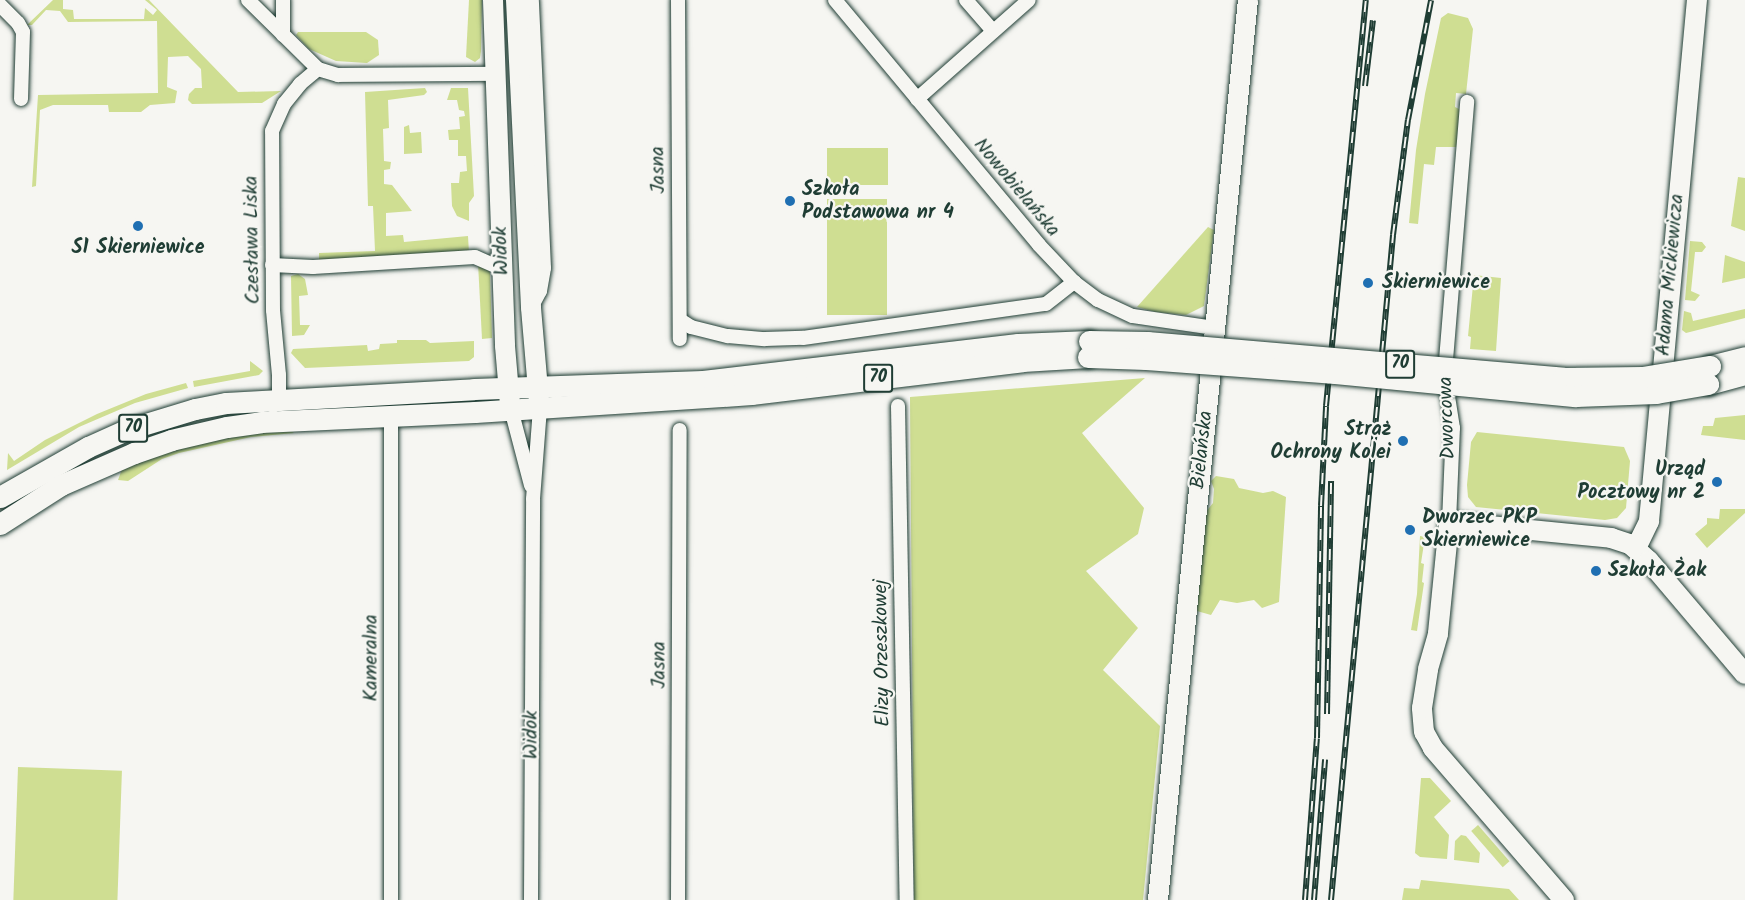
<!DOCTYPE html>
<html>
<head>
<meta charset="utf-8">
<style>
	body { margin:0 }
	#map { position:relative; width:1745px; height:900px; overflow:hidden; background:#f6f6f2; font-family:Kalam,sans-serif }
	div>[style] { position:absolute }
	[style*='--x'] { left:calc(var(--x)*1px); top:calc(var(--y)*1px); width:calc(var(--w)*1px); rotate:calc(var(--a)*1deg) }
	.green>* { inset:0; background:#cfde92; transform-origin:0 0 }
	.roads { filter:drop-shadow(0 0 2px #1f3d34) drop-shadow(0 0 2px #1f3d34) }
	.street>* { height:14px; margin:-7px; padding:0 7px; transform-origin:7px; border-radius:7px; background:#f6f6f2 }
	.secondary>* { height:20px; margin:-10px; padding:0 10px; transform-origin:10px; border-radius:10px; background:#f6f6f2 }
	.primary>* { height:21px; margin:-10.5px; padding:0 10.5px; transform-origin:10.5px; border-radius:10.5px; background:#f6f6f2 }
	.rail>* { height:6px; margin-top:-3px; transform-origin:0; background:repeating-linear-gradient(90deg,#f6f6f2 0 11px,#1f3d34 0 22px); box-sizing:border-box; border-block:2px solid #1f3d34 }
	.bridges { filter:drop-shadow(0 0 2px #1f3d34) drop-shadow(0 0 2px #1f3d34) }
	.primary-bridge>* { height:21px; margin:-10.5px; padding:0 10.5px; transform-origin:10.5px; border-radius:10.5px; background:#f6f6f2 }
	.dots>* { width:16px; height:16px; translate:-50% -50%; box-sizing:border-box; border:3px solid #f6f6f2; border-radius:50% }
	span { translate:-50% -50%; white-space:nowrap; text-align:center; line-height:1.15; -webkit-text-stroke:4.5px #f6f6f2; paint-order:stroke }
	.shield-label span { padding:2px 4px; background:#f6f6f2; border:2px solid; border-radius:4px; -webkit-text-stroke-width:0 }
	.shield-label { font-size:18px; color:#1f3d34; font-weight:700 }
	.street-label { font-size:20px; color:#1f3d34 }
	.poi-label { font-size:20px; color:#1f3d34; font-weight:700 }
	.left { translate:0 -50%; text-align:left }
	.right { translate:-100% -50%; text-align:right }
</style>
</head>
<body>
<div id="map">
	<div class="green">
		<i style="clip-path:polygon(53px 0,63px 0,63px 9px,73px 10px,74px 19px,144px 19px,145px 8px,153px 15px,157px 10px,145px 0,149px 0,238px 92px,281px 91px,262px 103px,192px 104px,188px 100px,189px 94px,195px 88px,202px 88px,201px 69px,188px 56px,168px 57px,167px 87px,177px 91px,175px 103px,150px 105px,141px 112px,109px 112px,108px 105px,53px 105px,40px 110px,36px 186px,32px 187px,38px 95px,158px 93px,157px 21px,68px 22px,60px 11px,46px 10px,32px 25px,27px 25px)"></i>
		<i style="clip-path:polygon(469px 0,482px 0,481px 51px,480px 58px,475px 62px,466px 57px)"></i>
		<i style="clip-path:polygon(1448px 13px,1468px 18px,1473px 29px,1466px 94px,1456px 93px,1455px 107px,1461px 110px,1458px 147px,1436px 147px,1434px 165px,1424px 164px,1418px 224px,1409px 223px,1416px 150px,1425px 94px,1441px 18px)"></i>
		<i style="clip-path:polygon(298px 32px,366px 32px,378px 40px,379px 55px,367px 63px,336px 61px,309px 49px,296px 35px)"></i>
		<i style="clip-path:polygon(425px 88px,427px 92px,424px 95px,388px 100px,389px 128px,383px 129px,384px 161px,391px 162px,390px 169px,384px 170px,384px 184px,392px 185px,412px 211px,386px 213px,386px 236px,403px 235px,404px 242px,468px 236px,469px 253px,319px 260px,319px 253px,375px 251px,373px 206px,368px 206px,365px 92px)"></i>
		<i style="clip-path:polygon(451px 88px,468px 88px,474px 196px,469px 203px,469px 221px,457px 216px,452px 206px,451px 183px,459px 183px,460px 172px,467px 171px,466px 156px,458px 156px,458px 140px,449px 140px,448px 130px,460px 129px,459px 117px,465px 116px,464px 111px,459px 110px,457px 100px,447px 100px)"></i>
		<i style="clip-path:polygon(409px 125px,410px 133px,421px 132px,422px 153px,404px 154px,404px 127px)"></i>
		<i style="left:827px;top:148px;width:61px;height:37px"></i>
		<i style="clip-path:polygon(1738px 177px,1745px 178px,1745px 231px,1731px 226px)"></i>
		<i style="left:827px;top:199px;width:60px;height:116px"></i>
		<i style="clip-path:polygon(1208px 227px,1214px 230px,1204px 306px,1186px 315px,1156px 312px,1137px 307px)"></i>
		<i style="clip-path:polygon(1690px 241px,1702px 242px,1706px 247px,1702px 252px,1695px 252px,1691px 291px,1700px 295px,1695px 301px,1685px 300px)"></i>
		<i style="clip-path:polygon(1725px 255px,1745px 262px,1745px 278px,1722px 283px)"></i>
		<i style="clip-path:polygon(478px 263px,488px 267px,490px 273px,492px 338px,482px 339px)"></i>
		<i style="clip-path:polygon(298px 274px,305px 279px,308px 295px,299px 296px,300px 325px,310px 325px,304px 335px,292px 336px,291px 276px)"></i>
		<i style="clip-path:polygon(1474px 275px,1501px 278px,1496px 351px,1470px 349px,1471px 337px,1468px 336px)"></i>
		<i style="clip-path:polygon(1745px 309px,1745px 318px,1686px 333px,1682px 330px,1684px 311px,1691px 313px,1693px 321px)"></i>
		<i style="clip-path:polygon(397px 340px,426px 340px,430px 343px,474px 341px,474px 357px,469px 361px,305px 368px,291px 353px,293px 349px,367px 345px,368px 351px,379px 349px,380px 344px,397px 343px)"></i>
		<i style="clip-path:polygon(250px 361px,263px 371px,259px 375px,194px 387px,193px 381px,250px 371px)"></i>
		<i style="clip-path:polygon(1145px 378px,1082px 433px,1144px 508px,1138px 534px,1086px 571px,1138px 628px,1103px 670px,1160px 726px,1143px 900px,914px 900px,910px 397px)"></i>
		<i style="clip-path:polygon(186px 383px,188px 388px,135px 403px,79px 427px,7px 470px,8px 453px,14px 461px,45px 440px,97px 414px,146px 394px)"></i>
		<i style="clip-path:polygon(1745px 415px,1745px 440px,1701px 435px,1703px 426px,1713px 426px,1715px 418px)"></i>
		<i style="clip-path:polygon(289px 430px,294px 433px,251px 437px,179px 453px,162px 459px,128px 481px,118px 480px,122px 469px,144px 459px,228px 434px)"></i>
		<i style="clip-path:polygon(1477px 432px,1624px 447px,1630px 461px,1626px 508px,1617px 518px,1605px 520px,1476px 507px,1468px 497px,1467px 485px,1471px 442px)"></i>
		<i style="clip-path:polygon(1216px 476px,1234px 479px,1239px 488px,1263px 493px,1273px 491px,1286px 497px,1279px 602px,1262px 608px,1254px 600px,1237px 603px,1220px 600px,1211px 615px,1197px 611px,1196px 587px,1205px 513px,1213px 503px,1214px 489px,1211px 481px)"></i>
		<i style="clip-path:polygon(1720px 509px,1745px 509px,1745px 513px,1707px 548px,1695px 534px,1707px 524px,1707px 518px,1719px 519px)"></i>
		<i style="clip-path:polygon(1420px 536px,1425px 537px,1421px 563px,1424px 564px,1422px 582px,1424px 583px,1417px 631px,1411px 630px,1417px 594px)"></i>
		<i style="left:18px;top:767px;width:104px;height:133px;rotate:2deg"></i>
		<i style="clip-path:polygon(1421px 778px,1430px 778px,1451px 801px,1434px 817px,1449px 835px,1447px 859px,1420px 857px,1415px 853px)"></i>
		<i style="left:1478px;top:825px;width:48px;height:9px;rotate:49deg"></i>
		<i style="clip-path:polygon(1461px 835px,1466px 836px,1480px 853px,1479px 863px,1454px 860px,1455px 841px)"></i>
		<i style="clip-path:polygon(1421px 880px,1509px 889px,1519px 900px,1402px 900px,1404px 888px,1419px 889px)"></i>
	</div>
	<div class="roads">
		<div class="street">
			<i style="--x:248;--y:0;--w:98;--a:44.6"></i>
			<i style="--x:318;--y:69;--w:21;--a:17"></i>
			<i style="--x:338;--y:75;--w:156;--a:-0.4"></i>
			<i style="--x:678;--y:0;--w:339;--a:89.7"></i>
			<i style="--x:835;--y:0;--w:319;--a:50.2"></i>
			<i style="--x:1039;--y:245;--w:51;--a:46.6"></i>
			<i style="--x:1074;--y:282;--w:30;--a:37"></i>
			<i style="--x:1098;--y:300;--w:38;--a:25"></i>
			<i style="--x:1133;--y:316;--w:82;--a:8.4"></i>
			<i style="--x:966;--y:0;--w:41;--a:48.9"></i>
			<i style="--x:0;--y:5;--w:25;--a:45"></i>
			<i style="--x:18;--y:23;--w:10;--a:61"></i>
			<i style="--x:23;--y:32;--w:67;--a:91.7"></i>
			<i style="--x:283;--y:35;--w:35;--a:-90"></i>
			<i style="--x:917;--y:99;--w:149;--a:-41.5"></i>
			<i style="--x:272;--y:265;--w:41;--a:2.8"></i>
			<i style="--x:313;--y:267;--w:162;--a:-3.5"></i>
			<i style="--x:475;--y:257;--w:30;--a:24"></i>
			<i style="--x:532;--y:306;--w:17;--a:-62"></i>
			<i style="--x:540;--y:291;--w:23;--a:-80"></i>
			<i style="--x:544;--y:268;--w:268;--a:-92.6"></i>
			<i style="--x:680;--y:320;--w:13;--a:32"></i>
			<i style="--x:691;--y:327;--w:38;--a:14"></i>
			<i style="--x:728;--y:336;--w:37;--a:5"></i>
			<i style="--x:765;--y:339;--w:38;--a:-2"></i>
			<i style="--x:803;--y:338;--w:245;--a:-8"></i>
			<i style="--x:1046;--y:304;--w:36;--a:-38"></i>
			<i style="--x:273;--y:406;--w:10;--a:-53"></i>
			<i style="--x:279;--y:398;--w:23;--a:-90"></i>
			<i style="--x:279;--y:375;--w:65;--a:-95.3"></i>
			<i style="--x:273;--y:310;--w:179;--a:-90.3"></i>
			<i style="--x:272;--y:131;--w:30;--a:-66"></i>
			<i style="--x:284;--y:104;--w:26;--a:-51"></i>
			<i style="--x:300;--y:84;--w:23;--a:-40"></i>
			<i style="--x:898;--y:406;--w:494;--a:89"></i>
			<i style="--x:511;--y:409;--w:79;--a:75.3"></i>
			<i style="--x:1449;--y:522;--w:94;--a:-87.6"></i>
			<i style="--x:1453;--y:428;--w:31;--a:-99"></i>
			<i style="--x:1448;--y:397;--w:37;--a:-93"></i>
			<i style="--x:1446;--y:360;--w:259;--a:-85.3"></i>
			<i style="--x:391;--y:900;--w:484;--a:-90"></i>
			<i style="--x:531;--y:900;--w:401;--a:-89.7"></i>
			<i style="--x:533;--y:499;--w:92;--a:-85.6"></i>
			<i style="--x:678;--y:900;--w:470;--a:-89.8"></i>
		</div>
		<div class="secondary">
			<i style="--x:493;--y:0;--w:346;--a:88"></i>
			<i style="--x:505;--y:346;--w:58;--a:85.1"></i>
			<i style="--x:516;--y:0;--w:308;--a:87.2"></i>
			<i style="--x:531;--y:308;--w:94;--a:85.1"></i>
			<i style="--x:1636;--y:548;--w:30;--a:-64"></i>
			<i style="--x:1649;--y:521;--w:523;--a:-84.74"></i>
			<i style="--x:1158;--y:900;--w:904;--a:-84.29"></i>
			<i style="--x:1564;--y:900;--w:201;--a:-130.8"></i>
			<i style="--x:1433;--y:748;--w:18;--a:-119"></i>
			<i style="--x:1424;--y:732;--w:24;--a:-95"></i>
			<i style="--x:1422;--y:708;--w:39;--a:-81"></i>
			<i style="--x:1428;--y:669;--w:37;--a:-74"></i>
			<i style="--x:1438;--y:633;--w:112;--a:-84.3"></i>
			<i style="--x:1449;--y:522;--w:163;--a:5.6"></i>
			<i style="--x:1611;--y:538;--w:20;--a:18"></i>
			<i style="--x:1630;--y:544;--w:25;--a:42"></i>
			<i style="--x:1649;--y:561;--w:148;--a:49.7"></i>
		</div>
		<div class="primary">
			<i style="--x:1710;--y:366;--w:36;--a:-14"></i>
			<i style="--x:1708;--y:384;--w:38;--a:-15"></i>
			<i style="--x:0;--y:497;--w:101;--a:-29.6"></i>
			<i style="--x:88;--y:447;--w:42;--a:-24.1"></i>
			<i style="--x:126;--y:430;--w:72;--a:-16.9"></i>
			<i style="--x:195;--y:409;--w:32;--a:-11"></i>
			<i style="--x:226;--y:403;--w:248;--a:-3.2"></i>
			<i style="--x:474;--y:389;--w:229;--a:-2"></i>
			<i style="--x:703;--y:381;--w:317;--a:-6.7"></i>
			<i style="--x:1018;--y:344;--w:71;--a:-2.4"></i>
			<i style="--x:0;--y:524;--w:72;--a:-32.6"></i>
			<i style="--x:61;--y:485;--w:80;--a:-23.7"></i>
			<i style="--x:134;--y:453;--w:39;--a:-19"></i>
			<i style="--x:171;--y:440;--w:57;--a:-13.1"></i>
			<i style="--x:227;--y:427;--w:34;--a:-8"></i>
			<i style="--x:261;--y:422;--w:214;--a:-2.7"></i>
			<i style="--x:475;--y:412;--w:277;--a:-3.7"></i>
			<i style="--x:751;--y:394;--w:273;--a:-6.9"></i>
			<i style="--x:1022;--y:361;--w:66;--a:-3.5"></i>
		</div>
	</div>
	<div class="rail">
		<i style="--x:1365;--y:86;--w:66;--a:-83.1"></i>
		<i style="--x:1327;--y:714;--w:233;--a:-89"></i>
		<i style="--x:1305;--y:900;--w:162;--a:-85.8"></i>
		<i style="--x:1317;--y:738;--w:232;--a:-89"></i>
		<i style="--x:1321;--y:506;--w:100;--a:-87.1"></i>
		<i style="--x:1326;--y:406;--w:408;--a:-84.4"></i>
		<i style="--x:1314;--y:900;--w:141;--a:-85.5"></i>
		<i style="--x:1331;--y:900;--w:668;--a:-84.67"></i>
		<i style="--x:1393;--y:235;--w:116;--a:-82.6"></i>
		<i style="--x:1408;--y:120;--w:122;--a:-79.1"></i>
	</div>
	<div class="bridges">
		<div class="primary-bridge">
			<i style="--x:1089;--y:341;--w:58;--a:1"></i>
			<i style="--x:1147;--y:342;--w:418;--a:4.9"></i>
			<i style="--x:1563;--y:378;--w:79;--a:-0.7"></i>
			<i style="--x:1642;--y:377;--w:69;--a:-9.2"></i>
			<i style="--x:1088;--y:357;--w:58;--a:2"></i>
			<i style="--x:1146;--y:359;--w:190;--a:4.2"></i>
			<i style="--x:1335;--y:373;--w:242;--a:5.5"></i>
			<i style="--x:1576;--y:396;--w:80;--a:-2.1"></i>
			<i style="--x:1656;--y:393;--w:53;--a:-9.8"></i>
		</div>
	</div>
	<div class="dots">
		<i style="left:790px;top:201px;background:#1f6fb2"></i>
		<i style="left:138px;top:226px;background:#1f6fb2"></i>
		<i style="left:1368px;top:283px;background:#1f6fb2"></i>
		<i style="left:1403px;top:441px;background:#1f6fb2"></i>
		<i style="left:1717px;top:482px;background:#1f6fb2"></i>
		<i style="left:1410px;top:530px;background:#1f6fb2"></i>
		<i style="left:1596px;top:571px;background:#1f6fb2"></i>
	</div>
	<div class="shield-label">
		<span style="left:1400px;top:364px">70</span>
		<span style="left:878px;top:378px">70</span>
		<span style="left:133px;top:428px">70</span>
	</div>
	<div class="street-label">
		<span style="left:659px;top:170px;rotate:-91deg">Jasna</span>
		<span style="left:1016px;top:188px;rotate:50deg">Nowobielańska</span>
		<span style="left:253px;top:240px;rotate:-91deg">Czesława Liska</span>
		<span style="left:502px;top:251px;rotate:-92deg">Widok</span>
		<span style="left:1671px;top:275px;rotate:-85deg">Adama Mickiewicza</span>
		<span style="left:1448px;top:418px;rotate:-92deg">Dworcowa</span>
		<span style="left:1203px;top:450px;rotate:-84deg">Bielańska</span>
		<span style="left:883px;top:653px;rotate:-91deg">Elizy Orzeszkowej</span>
		<span style="left:372px;top:658px;rotate:-90deg">Kameralna</span>
		<span style="left:660px;top:665px;rotate:-90deg">Jasna</span>
		<span style="left:532px;top:735px;rotate:-90deg">Widok</span>
	</div>
	<div class="poi-label">
		<span class="left" style="left:802px;top:202px">Szkoła<br>Podstawowa nr 4</span>
		<span style="left:138px;top:248px">S1 Skierniewice</span>
		<span class="left" style="left:1382px;top:283px">Skierniewice</span>
		<span class="right" style="left:1391px;top:442px">Straż<br>Ochrony Kolei</span>
		<span class="right" style="left:1705px;top:482px">Urząd<br>Pocztowy nr 2</span>
		<span class="left" style="left:1422px;top:530px">Dworzec PKP<br>Skierniewice</span>
		<span class="left" style="left:1608px;top:571px">Szkoła Żak</span>
	</div>
</div>
</body>
</html>
